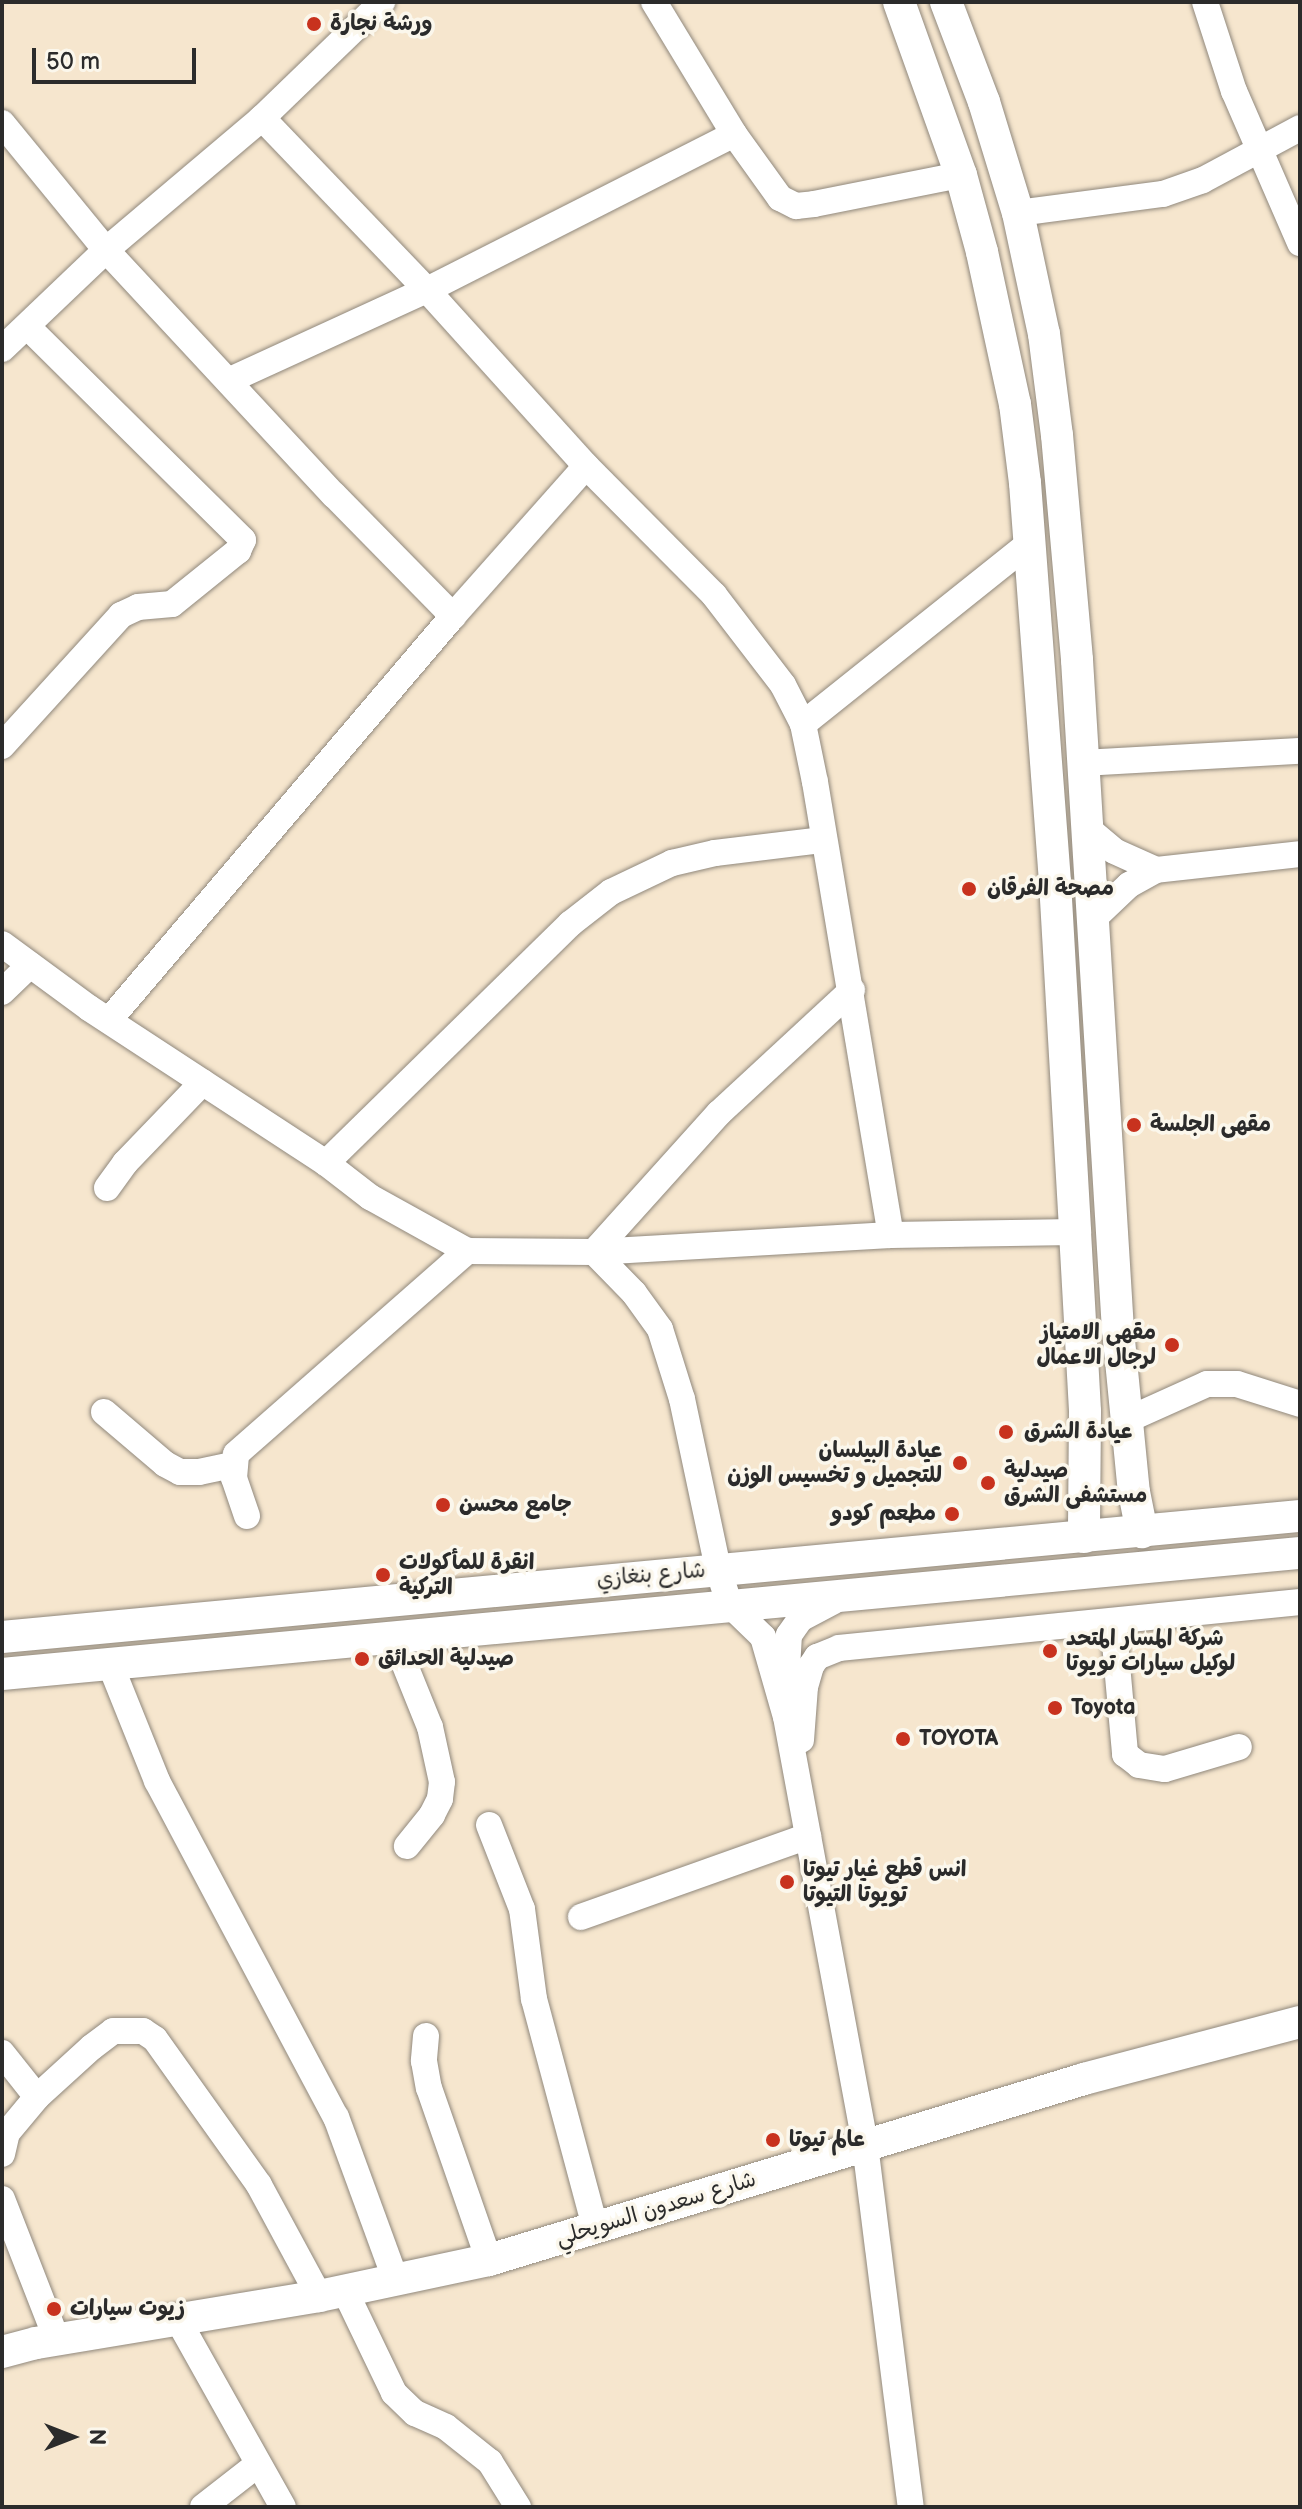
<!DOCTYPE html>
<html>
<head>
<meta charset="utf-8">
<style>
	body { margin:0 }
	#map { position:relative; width:1302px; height:2509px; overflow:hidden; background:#f6e6ce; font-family:"Balsamiq Sans","Playpen Sans Arabic",sans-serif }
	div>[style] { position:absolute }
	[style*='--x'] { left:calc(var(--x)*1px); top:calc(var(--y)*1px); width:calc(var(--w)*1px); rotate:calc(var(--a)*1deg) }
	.roads { filter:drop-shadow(0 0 2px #90887c) drop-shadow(0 0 2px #90887c) }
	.minor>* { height:26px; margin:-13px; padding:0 13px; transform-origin:13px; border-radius:13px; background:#fff }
	.major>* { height:32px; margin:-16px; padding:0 16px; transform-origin:16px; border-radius:16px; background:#fff }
	.dots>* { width:22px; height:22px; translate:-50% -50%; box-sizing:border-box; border:4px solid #fbf7ec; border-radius:50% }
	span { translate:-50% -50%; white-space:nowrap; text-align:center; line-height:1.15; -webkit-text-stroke:7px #fbf7ec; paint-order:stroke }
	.poi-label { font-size:22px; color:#2b2b2b; font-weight:700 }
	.left { translate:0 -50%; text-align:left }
	.right { translate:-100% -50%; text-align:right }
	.street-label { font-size:22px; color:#2b2b2b }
	.frame { position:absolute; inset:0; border:4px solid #2b2b2b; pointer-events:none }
	.north { position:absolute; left:32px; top:2397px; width:80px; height:80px; -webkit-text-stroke:6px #fbf7ec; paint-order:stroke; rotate:90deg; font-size:22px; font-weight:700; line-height:32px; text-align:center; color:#2b2b2b }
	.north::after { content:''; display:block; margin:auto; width:28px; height:36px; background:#2b2b2b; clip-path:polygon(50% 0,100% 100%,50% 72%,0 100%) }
	.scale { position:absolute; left:32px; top:48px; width:164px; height:36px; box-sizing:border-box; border:4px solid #2b2b2b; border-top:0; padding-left:10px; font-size:24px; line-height:28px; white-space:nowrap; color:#2b2b2b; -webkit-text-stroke:6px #fbf7ec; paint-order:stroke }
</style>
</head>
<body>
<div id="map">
	<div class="roads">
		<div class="minor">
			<i style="--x:654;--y:2;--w:154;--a:58.8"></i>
			<i style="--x:734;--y:134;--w:79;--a:54.3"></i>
			<i style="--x:780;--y:198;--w:18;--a:27"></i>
			<i style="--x:796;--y:206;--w:18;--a:-6"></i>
			<i style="--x:814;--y:204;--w:150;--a:-11.2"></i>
			<i style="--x:1205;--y:2;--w:94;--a:72"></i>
			<i style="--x:1234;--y:91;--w:166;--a:66.5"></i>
			<i style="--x:262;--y:118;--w:238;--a:46.2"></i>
			<i style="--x:427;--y:290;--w:237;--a:47.9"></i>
			<i style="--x:586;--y:466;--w:182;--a:45.2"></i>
			<i style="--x:714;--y:595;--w:113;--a:52.5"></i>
			<i style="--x:783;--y:685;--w:44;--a:62.9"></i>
			<i style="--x:803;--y:724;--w:59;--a:78.3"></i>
			<i style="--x:815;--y:782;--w:459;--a:80.5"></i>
			<i style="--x:2;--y:123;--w:164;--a:50.7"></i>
			<i style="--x:106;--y:250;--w:335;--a:47.1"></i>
			<i style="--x:334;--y:495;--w:170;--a:45.5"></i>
			<i style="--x:1018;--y:213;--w:146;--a:-7.5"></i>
			<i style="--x:1163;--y:194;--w:42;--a:-19.3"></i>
			<i style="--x:1203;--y:180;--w:110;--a:-28.2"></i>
			<i style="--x:2;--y:349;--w:144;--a:-43.6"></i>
			<i style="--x:106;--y:250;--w:204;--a:-40.2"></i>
			<i style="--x:262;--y:118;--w:167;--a:-44"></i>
			<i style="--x:230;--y:380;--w:217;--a:-24.6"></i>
			<i style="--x:427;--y:290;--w:344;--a:-26.9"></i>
			<i style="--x:803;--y:724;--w:293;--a:-38.6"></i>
			<i style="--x:2;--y:746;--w:177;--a:-47.7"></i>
			<i style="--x:121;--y:615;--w:19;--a:-25"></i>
			<i style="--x:138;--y:607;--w:34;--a:-5"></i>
			<i style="--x:172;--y:604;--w:85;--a:-38.8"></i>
			<i style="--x:238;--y:551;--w:12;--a:-66"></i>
			<i style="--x:243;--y:540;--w:303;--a:-135.3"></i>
			<i style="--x:1082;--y:763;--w:218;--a:-3.2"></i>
			<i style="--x:1087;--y:828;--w:35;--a:40"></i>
			<i style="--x:1114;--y:851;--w:46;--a:24.3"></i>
			<i style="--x:1093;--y:919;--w:50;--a:-43.4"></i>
			<i style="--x:1129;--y:885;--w:31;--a:-29"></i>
			<i style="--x:1156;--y:870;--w:145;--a:-6.3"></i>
			<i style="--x:2;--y:944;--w:108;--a:36.3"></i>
			<i style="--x:89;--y:1008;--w:283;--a:33.2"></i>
			<i style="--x:326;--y:1163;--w:56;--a:37.7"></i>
			<i style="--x:370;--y:1197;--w:111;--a:29.1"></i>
			<i style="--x:467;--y:1251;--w:127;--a:0.5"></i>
			<i style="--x:594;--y:1252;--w:297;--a:-3.3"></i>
			<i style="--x:891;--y:1235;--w:184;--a:-0.9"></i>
			<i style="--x:852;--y:990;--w:181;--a:137.2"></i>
			<i style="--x:719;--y:1113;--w:187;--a:132"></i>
			<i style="--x:594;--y:1252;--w:57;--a:45.7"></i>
			<i style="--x:634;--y:1293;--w:44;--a:54.2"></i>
			<i style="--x:660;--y:1329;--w:73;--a:72.6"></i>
			<i style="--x:682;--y:1399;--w:174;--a:78"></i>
			<i style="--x:718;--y:1569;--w:38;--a:72"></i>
			<i style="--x:730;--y:1605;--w:46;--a:44.1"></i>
			<i style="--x:763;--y:1637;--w:83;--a:74"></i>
			<i style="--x:786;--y:1717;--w:435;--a:79.5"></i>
			<i style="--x:865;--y:2145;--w:365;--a:82.8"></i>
			<i style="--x:2;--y:992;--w:39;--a:-44"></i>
			<i style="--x:110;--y:1019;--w:529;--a:-49.6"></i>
			<i style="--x:453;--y:616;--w:200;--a:-48.4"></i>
			<i style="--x:326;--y:1163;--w:342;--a:-44.4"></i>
			<i style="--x:570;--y:924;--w:52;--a:-38"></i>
			<i style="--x:611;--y:892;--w:68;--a:-25.4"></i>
			<i style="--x:672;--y:863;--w:44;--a:-13.1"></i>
			<i style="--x:715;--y:853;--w:109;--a:-6.9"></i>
			<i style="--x:107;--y:1188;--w:31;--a:-54"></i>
			<i style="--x:125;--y:1163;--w:112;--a:-46.1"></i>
			<i style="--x:104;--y:1412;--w:80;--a:40.4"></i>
			<i style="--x:165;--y:1464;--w:17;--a:28"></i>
			<i style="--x:180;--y:1472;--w:19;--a:0"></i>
			<i style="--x:199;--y:1472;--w:35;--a:-12"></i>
			<i style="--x:1127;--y:1420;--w:88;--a:-24.2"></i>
			<i style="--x:1207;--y:1384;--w:30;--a:0"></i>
			<i style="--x:1237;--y:1384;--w:66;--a:17.6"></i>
			<i style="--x:247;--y:1516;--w:40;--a:-108.9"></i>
			<i style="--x:234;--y:1478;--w:24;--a:-85"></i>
			<i style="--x:236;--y:1454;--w:308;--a:-41.3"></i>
			<i style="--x:1113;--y:1621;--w:134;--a:84.8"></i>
			<i style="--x:1125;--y:1754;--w:18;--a:38"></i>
			<i style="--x:1139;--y:1765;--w:26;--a:9"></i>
			<i style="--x:1165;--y:1769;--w:77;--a:-16.6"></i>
			<i style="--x:394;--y:1638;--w:96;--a:68"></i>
			<i style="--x:430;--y:1727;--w:56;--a:77.7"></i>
			<i style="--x:442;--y:1782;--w:17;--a:97"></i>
			<i style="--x:440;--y:1799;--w:18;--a:117"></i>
			<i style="--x:432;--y:1815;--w:40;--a:129"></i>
			<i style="--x:110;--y:1664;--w:126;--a:68.1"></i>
			<i style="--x:157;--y:1781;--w:381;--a:62"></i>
			<i style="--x:336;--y:2117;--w:175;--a:69.9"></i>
			<i style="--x:786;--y:1685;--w:50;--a:-86.6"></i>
			<i style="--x:789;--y:1635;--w:19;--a:-55"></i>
			<i style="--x:800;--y:1619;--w:38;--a:-28"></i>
			<i style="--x:801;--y:1740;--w:53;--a:-85.7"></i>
			<i style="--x:805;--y:1687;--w:22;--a:-74"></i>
			<i style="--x:811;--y:1666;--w:11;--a:-56"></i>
			<i style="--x:817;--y:1657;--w:24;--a:-22"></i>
			<i style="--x:839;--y:1648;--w:463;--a:-5.7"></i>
			<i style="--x:489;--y:1825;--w:90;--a:68.6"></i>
			<i style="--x:522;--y:1909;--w:91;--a:82.4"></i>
			<i style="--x:534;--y:1999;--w:236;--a:75"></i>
			<i style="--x:581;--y:1917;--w:241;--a:-19.6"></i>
			<i style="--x:426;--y:2036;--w:25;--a:95"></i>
			<i style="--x:424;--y:2061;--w:27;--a:80"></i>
			<i style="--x:429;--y:2088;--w:182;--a:70.8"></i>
			<i style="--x:2;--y:2053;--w:56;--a:51.5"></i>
			<i style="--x:2;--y:2154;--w:22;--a:-77"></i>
			<i style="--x:7;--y:2133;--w:47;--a:-50.2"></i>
			<i style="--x:37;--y:2097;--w:74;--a:-42.3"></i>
			<i style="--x:92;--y:2047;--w:26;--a:-37"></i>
			<i style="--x:113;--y:2031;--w:30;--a:0"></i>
			<i style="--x:143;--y:2031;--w:14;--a:34"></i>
			<i style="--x:155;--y:2039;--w:179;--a:54.5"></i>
			<i style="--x:259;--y:2185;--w:126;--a:61.6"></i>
			<i style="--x:2;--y:2199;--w:151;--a:68.7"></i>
			<i style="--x:345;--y:2291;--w:113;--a:64.3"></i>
			<i style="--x:394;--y:2393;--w:29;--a:44"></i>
			<i style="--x:415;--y:2413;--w:34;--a:24"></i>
			<i style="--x:446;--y:2427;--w:56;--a:38.5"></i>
			<i style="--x:490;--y:2462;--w:53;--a:58.1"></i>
			<i style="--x:178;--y:2320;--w:214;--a:60.7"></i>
			<i style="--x:203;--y:2507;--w:70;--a:-38"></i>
		</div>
		<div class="major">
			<i style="--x:899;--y:2;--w:184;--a:70.3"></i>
			<i style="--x:961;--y:175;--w:80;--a:74.7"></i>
			<i style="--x:982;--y:252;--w:156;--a:77.8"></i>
			<i style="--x:1015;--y:404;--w:80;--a:82.8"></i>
			<i style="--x:1025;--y:483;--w:400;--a:85.7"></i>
			<i style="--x:1055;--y:882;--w:351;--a:86.7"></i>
			<i style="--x:1075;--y:1232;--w:180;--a:86.8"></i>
			<i style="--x:1085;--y:1412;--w:125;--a:90.5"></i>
			<i style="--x:946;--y:2;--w:107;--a:69.2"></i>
			<i style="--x:984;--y:102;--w:116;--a:73"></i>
			<i style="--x:1018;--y:213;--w:124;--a:77.9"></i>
			<i style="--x:1044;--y:334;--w:102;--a:82.7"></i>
			<i style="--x:1057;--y:435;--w:226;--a:84.9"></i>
			<i style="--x:1077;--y:660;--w:671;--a:86.5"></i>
			<i style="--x:1118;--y:1330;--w:163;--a:84.4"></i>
			<i style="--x:1134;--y:1492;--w:41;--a:78.7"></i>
			<i style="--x:2;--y:1637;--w:1304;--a:-5.33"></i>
			<i style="--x:2;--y:1674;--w:1304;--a:-5.33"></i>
			<i style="--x:2;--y:2352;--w:35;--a:-15"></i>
			<i style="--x:36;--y:2343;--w:287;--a:-9.4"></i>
			<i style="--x:319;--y:2296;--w:174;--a:-12"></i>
			<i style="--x:489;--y:2260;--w:622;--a:-16.92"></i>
			<i style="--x:1084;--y:2079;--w:223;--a:-14.8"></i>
		</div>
	</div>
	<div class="dots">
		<i style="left:314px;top:24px;background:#c8321e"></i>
		<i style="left:969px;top:889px;background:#c8321e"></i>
		<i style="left:1134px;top:1125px;background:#c8321e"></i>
		<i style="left:1172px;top:1345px;background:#c8321e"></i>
		<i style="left:1006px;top:1432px;background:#c8321e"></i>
		<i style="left:960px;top:1463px;background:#c8321e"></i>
		<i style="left:988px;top:1483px;background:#c8321e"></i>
		<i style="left:443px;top:1505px;background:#c8321e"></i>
		<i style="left:952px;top:1514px;background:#c8321e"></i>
		<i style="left:383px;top:1575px;background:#c8321e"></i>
		<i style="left:1050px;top:1651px;background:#c8321e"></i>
		<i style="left:362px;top:1659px;background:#c8321e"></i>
		<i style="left:1055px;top:1708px;background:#c8321e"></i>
		<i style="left:903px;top:1739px;background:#c8321e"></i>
		<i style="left:787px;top:1882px;background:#c8321e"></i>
		<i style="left:773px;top:2140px;background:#c8321e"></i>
		<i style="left:54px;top:2309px;background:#c8321e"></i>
	</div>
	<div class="poi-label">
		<span class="left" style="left:330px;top:24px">ورشة نجارة</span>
		<span class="left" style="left:987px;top:889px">مصحة الفرقان</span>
		<span class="left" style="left:1150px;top:1125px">مقهى الجلسة</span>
		<span class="right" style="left:1156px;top:1345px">مقهى الامتياز<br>لرجال الاعمال</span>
		<span class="left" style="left:1024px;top:1432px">عيادة الشرق</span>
		<span class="right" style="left:942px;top:1463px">عيادة البيلسان<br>للتجميل و تخسيس الوزن</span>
		<span class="left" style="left:1004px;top:1483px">صيدلية<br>مستشفى الشرق</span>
		<span class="left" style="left:459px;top:1505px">جامع محسن</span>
		<span class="right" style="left:936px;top:1514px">مطعم كودو</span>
		<span class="left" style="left:399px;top:1575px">انقرة للمأكولات<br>التركية</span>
		<span class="left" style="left:1066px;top:1651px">شركة المسار المتحد<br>لوكيل سيارات تويوتا</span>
		<span class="left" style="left:378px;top:1659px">صيدلية الحدائق</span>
		<span class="left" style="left:1071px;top:1708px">Toyota</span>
		<span class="left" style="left:919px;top:1739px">TOYOTA</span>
		<span class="left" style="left:803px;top:1882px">انس قطع غيار تيوتا<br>تويوتا التيوتا</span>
		<span class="left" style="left:789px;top:2140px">عالم تيوتا</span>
		<span class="left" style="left:70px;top:2309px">زيوت سيارات</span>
	</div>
	<div class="street-label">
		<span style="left:651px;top:1575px;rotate:-5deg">شارع بنغازي</span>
		<span style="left:656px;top:2209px;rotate:-17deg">شارع سعدون السويحلي</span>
	</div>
	<div class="frame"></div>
	<div class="north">N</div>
	<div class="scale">50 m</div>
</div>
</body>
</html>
